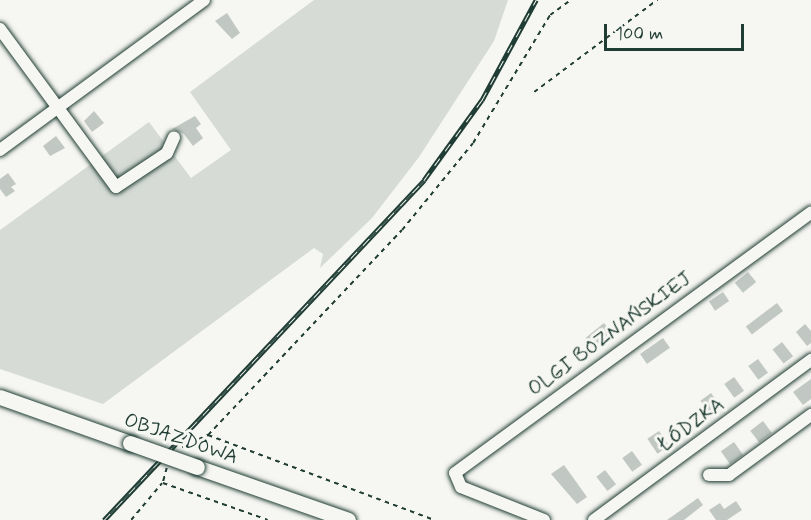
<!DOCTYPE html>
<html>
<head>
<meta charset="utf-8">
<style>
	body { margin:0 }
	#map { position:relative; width:811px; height:520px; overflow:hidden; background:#f6f6f2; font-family:Mynerve,sans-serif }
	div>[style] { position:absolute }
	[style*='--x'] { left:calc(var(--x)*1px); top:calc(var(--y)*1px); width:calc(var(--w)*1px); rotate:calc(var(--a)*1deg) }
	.green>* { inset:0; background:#d6dbd6 }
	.building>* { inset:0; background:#c1c8c3; transform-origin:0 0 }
	.path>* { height:1.5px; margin-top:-0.75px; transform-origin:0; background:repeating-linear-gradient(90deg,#1f3d34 0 4.5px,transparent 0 9px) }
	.roads { filter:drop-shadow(0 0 2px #1f3d34) drop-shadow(0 0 2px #1f3d34) }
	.minor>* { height:12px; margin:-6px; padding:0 6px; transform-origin:6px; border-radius:6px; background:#f6f6f2 }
	.major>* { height:15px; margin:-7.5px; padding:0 7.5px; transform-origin:7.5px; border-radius:7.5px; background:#f6f6f2 }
	.rail>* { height:5px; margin-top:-2.5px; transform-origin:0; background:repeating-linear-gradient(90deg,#f6f6f2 0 9px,#1f3d34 0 18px); box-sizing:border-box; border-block:2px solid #1f3d34 }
	.bridges { filter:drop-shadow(0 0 2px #1f3d34) drop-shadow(0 0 2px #1f3d34) }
	.major-bridge>* { height:15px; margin:-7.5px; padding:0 7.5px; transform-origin:7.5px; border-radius:7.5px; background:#f6f6f2 }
	span { translate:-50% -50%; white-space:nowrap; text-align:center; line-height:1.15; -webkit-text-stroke:6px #f6f6f2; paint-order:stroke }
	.street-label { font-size:20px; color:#1f3d34 }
	.scale { position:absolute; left:604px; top:24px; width:140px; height:27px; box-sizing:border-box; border:3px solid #1f3d34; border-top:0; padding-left:8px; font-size:18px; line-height:21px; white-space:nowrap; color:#1f3d34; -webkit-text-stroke:4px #f6f6f2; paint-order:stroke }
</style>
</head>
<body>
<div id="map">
	<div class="green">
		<i style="clip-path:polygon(314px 0,508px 0,494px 41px,419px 157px,372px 218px,320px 268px,323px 254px,314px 248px,103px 404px,0 369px,0 230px,149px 122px,191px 178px,231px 150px,190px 92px)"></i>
	</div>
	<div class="building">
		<i style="clip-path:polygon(227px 13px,240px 33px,232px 39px,215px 21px)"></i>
		<i style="clip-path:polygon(94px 111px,104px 123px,92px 132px,84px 121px)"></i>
		<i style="clip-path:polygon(195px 116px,201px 124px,196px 128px,203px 138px,193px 146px,184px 134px,172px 129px)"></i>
		<i style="clip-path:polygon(56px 136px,65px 148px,50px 156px,43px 146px)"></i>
		<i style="clip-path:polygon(8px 173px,16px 184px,11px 187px,15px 191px,6px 197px,0 189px,0 179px)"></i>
		<i style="left:748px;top:272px;width:13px;height:17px;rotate:51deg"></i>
		<i style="left:723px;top:292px;width:11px;height:17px;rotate:56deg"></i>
		<i style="left:777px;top:303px;width:10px;height:39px;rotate:53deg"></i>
		<i style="left:604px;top:323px;width:13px;height:24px;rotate:51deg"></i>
		<i style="clip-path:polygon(805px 324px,811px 331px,811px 343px,807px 346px,796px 332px)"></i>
		<i style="left:663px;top:338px;width:12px;height:28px;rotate:55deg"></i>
		<i style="left:782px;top:342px;width:18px;height:12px;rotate:52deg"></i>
		<i style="left:758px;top:359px;width:17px;height:12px;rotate:54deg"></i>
		<i style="left:734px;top:377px;width:17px;height:12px;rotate:54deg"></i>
		<i style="clip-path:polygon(811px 379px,811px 399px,803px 405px,793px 392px)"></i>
		<i style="left:711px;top:393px;width:17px;height:13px;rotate:54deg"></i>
		<i style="left:763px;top:421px;width:15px;height:16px;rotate:53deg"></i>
		<i style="left:659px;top:431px;width:18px;height:14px;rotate:56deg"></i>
		<i style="left:734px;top:442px;width:16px;height:16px;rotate:55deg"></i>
		<i style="left:632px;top:451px;width:17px;height:12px;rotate:54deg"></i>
		<i style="clip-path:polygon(564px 465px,587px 497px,577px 504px,551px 474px)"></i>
		<i style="left:605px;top:470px;width:18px;height:11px;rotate:52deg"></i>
		<i style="clip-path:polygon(698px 498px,703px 505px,684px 520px,667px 520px)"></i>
		<i style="clip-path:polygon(736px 501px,742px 510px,727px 520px,716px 520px,709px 510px,720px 503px,724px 509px)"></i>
	</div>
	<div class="path">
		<i style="--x:534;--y:92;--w:154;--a:-36.8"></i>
		<i style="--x:208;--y:435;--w:241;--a:20.6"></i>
		<i style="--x:182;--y:447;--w:29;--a:-25"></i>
		<i style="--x:208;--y:435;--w:282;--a:-46.6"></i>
		<i style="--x:402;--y:230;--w:112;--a:-50.8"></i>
		<i style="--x:473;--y:143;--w:149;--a:-59"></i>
		<i style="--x:550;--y:15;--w:26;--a:-36"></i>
		<i style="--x:167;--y:468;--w:16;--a:105"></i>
		<i style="--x:163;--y:483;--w:111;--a:19.4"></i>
		<i style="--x:131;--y:520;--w:48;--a:-50"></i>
	</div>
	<div class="roads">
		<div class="minor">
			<i style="--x:0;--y:29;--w:196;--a:53.7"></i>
			<i style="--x:116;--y:187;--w:61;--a:-33.7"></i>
			<i style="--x:167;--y:153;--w:17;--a:-66"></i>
			<i style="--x:0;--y:150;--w:253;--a:-36.3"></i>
			<i style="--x:709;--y:475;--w:20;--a:0"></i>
			<i style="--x:729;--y:475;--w:102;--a:-36.2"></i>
			<i style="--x:544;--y:520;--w:89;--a:-158.3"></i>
			<i style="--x:461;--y:487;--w:15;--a:-113"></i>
			<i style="--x:455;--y:473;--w:441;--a:-36.2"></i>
			<i style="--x:594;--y:520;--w:270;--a:-36.4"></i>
		</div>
		<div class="major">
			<i style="--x:0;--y:397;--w:138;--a:19.5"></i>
			<i style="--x:197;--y:467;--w:160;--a:19.3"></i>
		</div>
	</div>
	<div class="rail">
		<i style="--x:104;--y:520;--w:467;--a:-46.7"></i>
		<i style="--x:424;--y:180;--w:99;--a:-54.1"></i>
		<i style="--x:482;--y:100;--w:114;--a:-61.6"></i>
	</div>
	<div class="bridges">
		<div class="major-bridge">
			<i style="--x:130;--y:443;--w:71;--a:19.7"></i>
		</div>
	</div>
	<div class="street-label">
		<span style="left:610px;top:334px;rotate:-36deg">OLGI BOZNAŃSKIEJ</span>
		<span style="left:691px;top:425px;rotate:-36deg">ŁÓDZKA</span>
		<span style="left:181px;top:439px;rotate:19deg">OBJAZDOWA</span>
	</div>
	<div class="scale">100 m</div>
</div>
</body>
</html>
